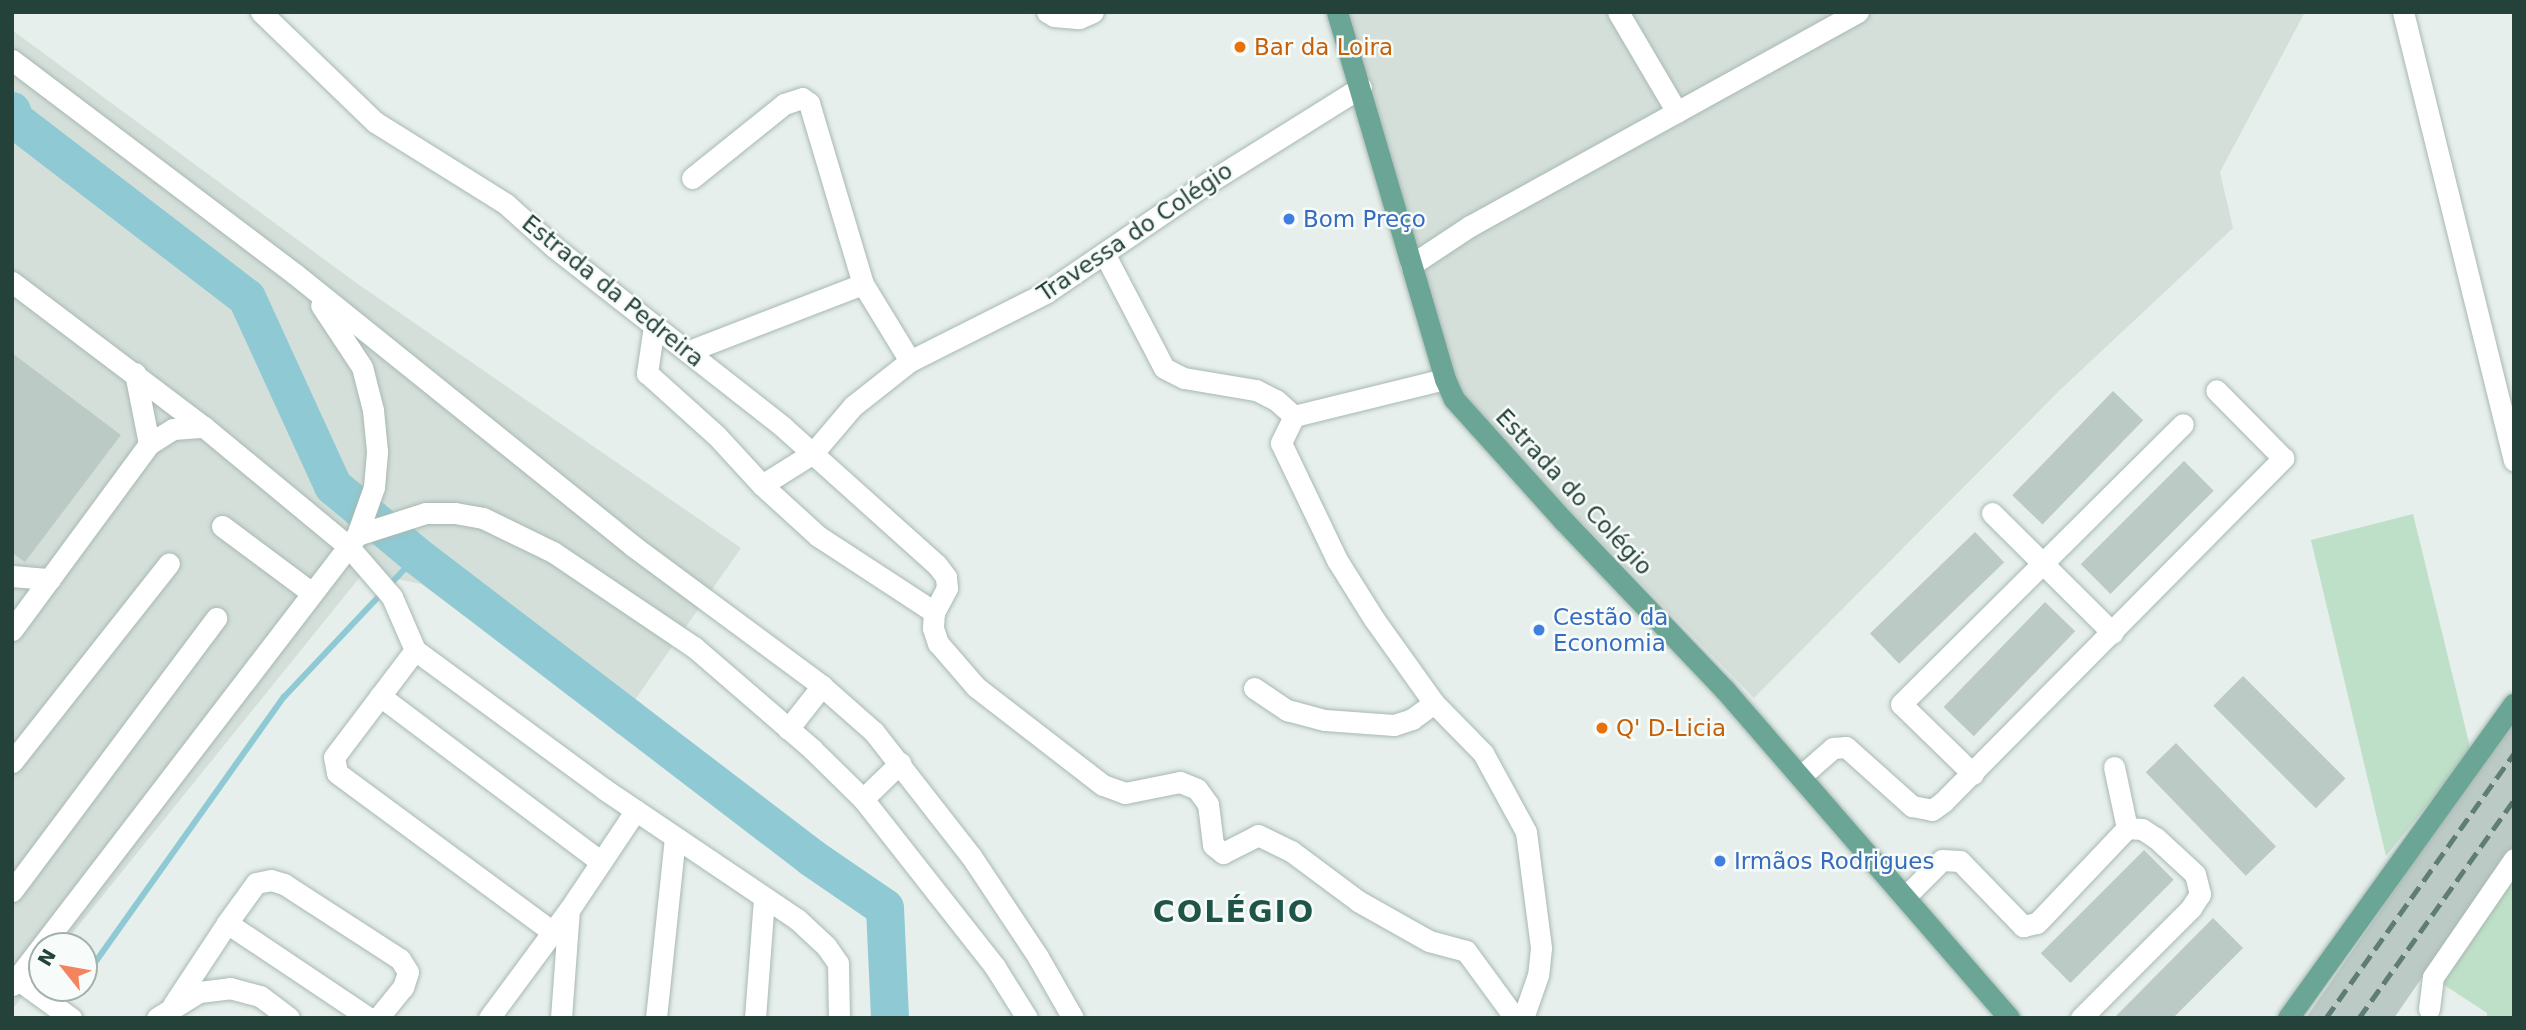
<!DOCTYPE html>
<html>
<head>
<meta charset="utf-8">
<style>
	body { margin:0 }
	#map { position:relative; width:2526px; height:1030px; overflow:hidden; background:#e6efeb; font-family:"DejaVu Sans",sans-serif }
	div>[style] { position:absolute }
	[style*='--x'] { left:calc(var(--x)*1px); top:calc(var(--y)*1px); width:calc(var(--w)*1px); rotate:calc(var(--a)*1deg) }
	.built>* { inset:0; background:#d4dfda }
	.green>* { inset:0; background:#bfe0c8 }
	.stream>* { height:6px; margin:-3px; padding:0 3px; transform-origin:3px; border-radius:3px; background:#8ec9d4 }
	.river>* { height:38px; margin:-19px; padding:0 19px; transform-origin:19px; border-radius:19px; background:#8ec9d4 }
	.building>* { inset:0; background:#bbcac4; transform-origin:0 0 }
	.roads { filter:drop-shadow(0 0 2px #a8b8b2) drop-shadow(0 0 2px #a8b8b2) }
	.minor>* { height:21px; margin:-10.5px; padding:0 10.5px; transform-origin:10.5px; border-radius:10.5px; background:#fff }
	.major>* { height:21px; margin:-10.5px; padding:0 10.5px; transform-origin:10.5px; border-radius:10.5px; background:#6aa596 }
	.rail>* { height:5px; margin-top:-2.5px; transform-origin:0; background:repeating-linear-gradient(90deg,#5f7d75 0 14px,transparent 0 21px) }
	.dots>* { width:19px; height:19px; translate:-50% -50%; box-sizing:border-box; border:4px solid #f7fbf9; border-radius:50% }
	span { translate:-50% -50%; white-space:nowrap; text-align:center; line-height:1.15; -webkit-text-stroke:5px #f7fbf9; paint-order:stroke }
	.food-label { font-size:23px; color:#c56008 }
	.left { translate:0 -50%; text-align:left }
	.shop-label { font-size:23px; color:#366cbe }
	.street-label { font-size:23px; color:#24423a }
	.district-label { font-size:30px; color:#1f5548; font-weight:700; letter-spacing:2px }
	.frame { position:absolute; inset:0; border:14px solid #24423a; pointer-events:none }
	.north { position:absolute; left:28px; top:932px; width:70px; height:70px; box-sizing:border-box; background:#f7fbf9; border:2px solid #a3b1ad; border-radius:50%; rotate:301deg; font-size:19px; font-weight:700; line-height:28px; text-align:center; color:#24423a }
	.north::after { content:''; display:block; margin:auto; width:24px; height:32px; background:#f4845f; clip-path:polygon(50% 0,100% 100%,50% 72%,0 100%) }
</style>
</head>
<body>
<div id="map">
	<div class="built">
		<i style="clip-path:polygon(1348px 12px,2305px 12px,2220px 172px,2233px 228px,2060px 390px,1754px 698px,1463px 402px)"></i>
		<i style="clip-path:polygon(12px 30px,355px 282px,741px 548px,616px 727px,421px 584px,364px 572px,62px 946px,42px 946px,42px 972px,12px 1010px)"></i>
	</div>
	<div class="green">
		<i style="clip-path:polygon(2413px 514px,2471px 751px,2386px 856px,2311px 540px)"></i>
		<i style="clip-path:polygon(2514px 870px,2514px 1018px,2487px 1018px,2487px 1013px,2441px 983px)"></i>
	</div>
	<div class="stream">
		<i style="--x:84;--y:978;--w:345;--a:-54.6"></i>
		<i style="--x:284;--y:697;--w:194;--a:-46.7"></i>
		<i style="--x:71;--y:997;--w:11;--a:-56"></i>
	</div>
	<div class="river">
		<i style="--x:12;--y:111;--w:9;--a:72"></i>
		<i style="--x:15;--y:120;--w:292;--a:37.5"></i>
		<i style="--x:247;--y:298;--w:207;--a:65.4"></i>
		<i style="--x:333;--y:486;--w:109;--a:39.8"></i>
		<i style="--x:417;--y:556;--w:267;--a:37.4"></i>
		<i style="--x:629;--y:718;--w:230;--a:37.4"></i>
		<i style="--x:812;--y:858;--w:88;--a:34.4"></i>
		<i style="--x:885;--y:908;--w:110;--a:87.4"></i>
	</div>
	<div class="building">
		<i style="clip-path:polygon(12px 353px,121px 435px,25px 562px,12px 553px)"></i>
		<i style="left:2113px;top:391px;width:42px;height:145px;rotate:44deg"></i>
		<i style="left:2184px;top:461px;width:42px;height:146px;rotate:45deg"></i>
		<i style="left:1975px;top:532px;width:42px;height:146px;rotate:46deg"></i>
		<i style="left:2045px;top:602px;width:42px;height:146px;rotate:44deg"></i>
		<i style="left:2243px;top:676px;width:145px;height:42px;rotate:45deg"></i>
		<i style="clip-path:polygon(2514px 717px,2514px 845px,2394px 1018px,2306px 1018px)"></i>
		<i style="left:2176px;top:743px;width:144px;height:42px;rotate:46deg"></i>
		<i style="left:2144px;top:850px;width:42px;height:146px;rotate:45deg"></i>
		<i style="clip-path:polygon(2213px 918px,2243px 948px,2173px 1018px,2114px 1018px)"></i>
	</div>
	<div class="roads">
		<div class="minor">
			<i style="--x:261;--y:12;--w:158;--a:44"></i>
			<i style="--x:375;--y:122;--w:155;--a:32"></i>
			<i style="--x:506;--y:204;--w:64;--a:41.9"></i>
			<i style="--x:554;--y:247;--w:290;--a:38.1"></i>
			<i style="--x:782;--y:426;--w:208;--a:41.9"></i>
			<i style="--x:937;--y:565;--w:15;--a:53"></i>
			<i style="--x:946;--y:577;--w:11;--a:85"></i>
			<i style="--x:947;--y:588;--w:27;--a:118"></i>
			<i style="--x:934;--y:612;--w:16;--a:94"></i>
			<i style="--x:933;--y:628;--w:16;--a:72"></i>
			<i style="--x:938;--y:643;--w:58;--a:49.2"></i>
			<i style="--x:976;--y:687;--w:160;--a:37.7"></i>
			<i style="--x:1103;--y:785;--w:23;--a:20"></i>
			<i style="--x:1125;--y:793;--w:56;--a:-11.3"></i>
			<i style="--x:1180;--y:782;--w:18;--a:22"></i>
			<i style="--x:1197;--y:789;--w:19;--a:54"></i>
			<i style="--x:1208;--y:804;--w:41;--a:83"></i>
			<i style="--x:1213;--y:845;--w:13;--a:39"></i>
			<i style="--x:1223;--y:853;--w:39;--a:-27"></i>
			<i style="--x:1258;--y:835;--w:37;--a:26"></i>
			<i style="--x:1291;--y:851;--w:84;--a:36.7"></i>
			<i style="--x:1358;--y:901;--w:81;--a:29.4"></i>
			<i style="--x:1429;--y:941;--w:38;--a:15"></i>
			<i style="--x:1466;--y:951;--w:83;--a:53.8"></i>
			<i style="--x:1047;--y:12;--w:8;--a:30"></i>
			<i style="--x:1054;--y:16;--w:25;--a:5"></i>
			<i style="--x:1079;--y:18;--w:15;--a:-23"></i>
			<i style="--x:1618;--y:12;--w:116;--a:59.5"></i>
			<i style="--x:2403;--y:12;--w:462;--a:76.1"></i>
			<i style="--x:12;--y:60;--w:355;--a:37.1"></i>
			<i style="--x:295;--y:274;--w:434;--a:38.8"></i>
			<i style="--x:633;--y:546;--w:235;--a:36.5"></i>
			<i style="--x:822;--y:686;--w:69;--a:41.5"></i>
			<i style="--x:874;--y:732;--w:157;--a:52"></i>
			<i style="--x:971;--y:856;--w:121;--a:56.4"></i>
			<i style="--x:1038;--y:957;--w:70;--a:60.2"></i>
			<i style="--x:692;--y:178;--w:118;--a:-38.8"></i>
			<i style="--x:784;--y:104;--w:19;--a:-18"></i>
			<i style="--x:802;--y:98;--w:9;--a:36"></i>
			<i style="--x:809;--y:103;--w:189;--a:73.4"></i>
			<i style="--x:863;--y:284;--w:90;--a:58.6"></i>
			<i style="--x:1105;--y:255;--w:127;--a:62.4"></i>
			<i style="--x:1164;--y:368;--w:22;--a:27"></i>
			<i style="--x:1184;--y:378;--w:73;--a:9.5"></i>
			<i style="--x:1256;--y:390;--w:22;--a:27"></i>
			<i style="--x:1276;--y:400;--w:24;--a:42"></i>
			<i style="--x:1294;--y:416;--w:155;--a:-13.8"></i>
			<i style="--x:1411;--y:265;--w:71;--a:-33.5"></i>
			<i style="--x:1470;--y:226;--w:443;--a:-28.9"></i>
			<i style="--x:12;--y:282;--w:241;--a:37.1"></i>
			<i style="--x:654;--y:326;--w:48;--a:98.5"></i>
			<i style="--x:647;--y:373;--w:94;--a:42"></i>
			<i style="--x:717;--y:436;--w:67;--a:47.4"></i>
			<i style="--x:762;--y:485;--w:76;--a:42.3"></i>
			<i style="--x:818;--y:536;--w:139;--a:33.2"></i>
			<i style="--x:689;--y:351;--w:186;--a:-21.1"></i>
			<i style="--x:135;--y:373;--w:72;--a:78.8"></i>
			<i style="--x:1294;--y:416;--w:30;--a:116"></i>
			<i style="--x:1281;--y:443;--w:130;--a:64.4"></i>
			<i style="--x:1337;--y:560;--w:70;--a:57.9"></i>
			<i style="--x:1374;--y:619;--w:103;--a:54.5"></i>
			<i style="--x:1434;--y:703;--w:70;--a:45.6"></i>
			<i style="--x:1483;--y:753;--w:90;--a:61.4"></i>
			<i style="--x:1526;--y:832;--w:117;--a:82.6"></i>
			<i style="--x:1541;--y:948;--w:27;--a:96"></i>
			<i style="--x:1538;--y:975;--w:46;--a:109.2"></i>
			<i style="--x:762;--y:485;--w:60;--a:-32.1"></i>
			<i style="--x:813;--y:453;--w:62;--a:-49.6"></i>
			<i style="--x:853;--y:406;--w:73;--a:-38.3"></i>
			<i style="--x:910;--y:361;--w:153;--a:-26.7"></i>
			<i style="--x:1047;--y:292;--w:183;--a:-34.3"></i>
			<i style="--x:1198;--y:189;--w:192;--a:-32"></i>
			<i style="--x:1992;--y:513;--w:170;--a:44.8"></i>
			<i style="--x:222;--y:526;--w:112;--a:36.7"></i>
			<i style="--x:357;--y:535;--w:72;--a:-17.7"></i>
			<i style="--x:426;--y:513;--w:29;--a:0"></i>
			<i style="--x:455;--y:513;--w:28;--a:10"></i>
			<i style="--x:483;--y:518;--w:78;--a:25.9"></i>
			<i style="--x:553;--y:552;--w:170;--a:34"></i>
			<i style="--x:694;--y:647;--w:156;--a:40.8"></i>
			<i style="--x:812;--y:749;--w:71;--a:44.4"></i>
			<i style="--x:863;--y:799;--w:214;--a:51.8"></i>
			<i style="--x:995;--y:967;--w:60;--a:57.9"></i>
			<i style="--x:12;--y:576;--w:38;--a:5"></i>
			<i style="--x:12;--y:630;--w:231;--a:-53.6"></i>
			<i style="--x:149;--y:444;--w:28;--a:-32"></i>
			<i style="--x:173;--y:429;--w:31;--a:-4"></i>
			<i style="--x:204;--y:427;--w:187;--a:39.6"></i>
			<i style="--x:348;--y:546;--w:67;--a:49.2"></i>
			<i style="--x:392;--y:597;--w:58;--a:66.5"></i>
			<i style="--x:415;--y:650;--w:235;--a:36.3"></i>
			<i style="--x:604;--y:789;--w:233;--a:34"></i>
			<i style="--x:797;--y:919;--w:40;--a:43"></i>
			<i style="--x:826;--y:946;--w:21;--a:55"></i>
			<i style="--x:838;--y:963;--w:55;--a:89"></i>
			<i style="--x:415;--y:650;--w:134;--a:127.1"></i>
			<i style="--x:334;--y:757;--w:16;--a:79"></i>
			<i style="--x:337;--y:773;--w:268;--a:36.4"></i>
			<i style="--x:1254;--y:688;--w:40;--a:34"></i>
			<i style="--x:1287;--y:710;--w:39;--a:15"></i>
			<i style="--x:1325;--y:720;--w:69;--a:4.1"></i>
			<i style="--x:1394;--y:725;--w:19;--a:-18"></i>
			<i style="--x:1412;--y:719;--w:27;--a:-36"></i>
			<i style="--x:380;--y:696;--w:276;--a:36.9"></i>
			<i style="--x:788;--y:729;--w:55;--a:-51.7"></i>
			<i style="--x:12;--y:762;--w:253;--a:-51.7"></i>
			<i style="--x:2114;--y:767;--w:62;--a:78"></i>
			<i style="--x:1973;--y:774;--w:100;--a:-135.8"></i>
			<i style="--x:1901;--y:704;--w:397;--a:-44.8"></i>
			<i style="--x:1801;--y:776;--w:43;--a:-41.2"></i>
			<i style="--x:1833;--y:748;--w:13;--a:-4"></i>
			<i style="--x:1846;--y:747;--w:89;--a:41.8"></i>
			<i style="--x:1912;--y:806;--w:20;--a:11"></i>
			<i style="--x:1932;--y:810;--w:14;--a:-36"></i>
			<i style="--x:1943;--y:802;--w:484;--a:-45.3"></i>
			<i style="--x:2283;--y:458;--w:95;--a:-134.6"></i>
			<i style="--x:863;--y:799;--w:52;--a:-44.2"></i>
			<i style="--x:12;--y:891;--w:341;--a:-53.2"></i>
			<i style="--x:1906;--y:896;--w:51;--a:-45"></i>
			<i style="--x:1942;--y:860;--w:18;--a:3"></i>
			<i style="--x:1960;--y:861;--w:91;--a:45.9"></i>
			<i style="--x:2023;--y:926;--w:14;--a:-12"></i>
			<i style="--x:2037;--y:923;--w:131;--a:-46.5"></i>
			<i style="--x:2127;--y:828;--w:15;--a:4"></i>
			<i style="--x:2142;--y:829;--w:17;--a:33"></i>
			<i style="--x:2156;--y:838;--w:53;--a:42.7"></i>
			<i style="--x:2195;--y:874;--w:21;--a:76"></i>
			<i style="--x:2200;--y:894;--w:17;--a:123"></i>
			<i style="--x:2191;--y:908;--w:156;--a:135"></i>
			<i style="--x:227;--y:923;--w:49;--a:-54.1"></i>
			<i style="--x:256;--y:883;--w:15;--a:-11"></i>
			<i style="--x:271;--y:880;--w:14;--a:17"></i>
			<i style="--x:284;--y:884;--w:138;--a:32.9"></i>
			<i style="--x:400;--y:959;--w:15;--a:58"></i>
			<i style="--x:408;--y:972;--w:16;--a:108"></i>
			<i style="--x:403;--y:987;--w:40;--a:129"></i>
			<i style="--x:17;--y:979;--w:67;--a:35.8"></i>
			<i style="--x:12;--y:985;--w:567;--a:-52.52"></i>
			<i style="--x:357;--y:535;--w:51;--a:-70.5"></i>
			<i style="--x:374;--y:487;--w:36;--a:-85"></i>
			<i style="--x:377;--y:451;--w:41;--a:-95.6"></i>
			<i style="--x:373;--y:410;--w:44;--a:-104.3"></i>
			<i style="--x:362;--y:367;--w:74;--a:-123.5"></i>
			<i style="--x:173;--y:1005;--w:98;--a:-56.6"></i>
			<i style="--x:227;--y:923;--w:171;--a:33.8"></i>
			<i style="--x:2429;--y:1009;--w:32;--a:-83"></i>
			<i style="--x:2433;--y:977;--w:143;--a:-55.5"></i>
			<i style="--x:157;--y:1018;--w:49;--a:-31.8"></i>
			<i style="--x:199;--y:992;--w:31;--a:-7"></i>
			<i style="--x:230;--y:988;--w:31;--a:15"></i>
			<i style="--x:260;--y:996;--w:36;--a:37"></i>
			<i style="--x:489;--y:1018;--w:134;--a:-53.5"></i>
			<i style="--x:569;--y:910;--w:120;--a:-56.2"></i>
			<i style="--x:561;--y:1018;--w:108;--a:-85.8"></i>
			<i style="--x:656;--y:1018;--w:181;--a:-84"></i>
			<i style="--x:755;--y:1018;--w:119;--a:-85.7"></i>
		</div>
		<div class="major">
			<i style="--x:1337;--y:12;--w:383;--a:73.6"></i>
			<i style="--x:1445;--y:379;--w:22;--a:66"></i>
			<i style="--x:1454;--y:399;--w:163;--a:48"></i>
			<i style="--x:1563;--y:520;--w:235;--a:46.4"></i>
			<i style="--x:1725;--y:690;--w:434;--a:49.1"></i>
			<i style="--x:2288;--y:1018;--w:387;--a:-54.3"></i>
		</div>
	</div>
	<div class="rail">
		<i style="--x:2326;--y:1018;--w:325;--a:-54.6"></i>
		<i style="--x:2359;--y:1018;--w:267;--a:-54.6"></i>
	</div>
	<div class="dots">
		<i style="left:1240px;top:47px;background:#e8710a"></i>
		<i style="left:1289px;top:219px;background:#3f7fe0"></i>
		<i style="left:1539px;top:630px;background:#3f7fe0"></i>
		<i style="left:1602px;top:728px;background:#e8710a"></i>
		<i style="left:1720px;top:861px;background:#3f7fe0"></i>
	</div>
	<div class="food-label">
		<span class="left" style="left:1254px;top:47px">Bar da Loira</span>
		<span class="left" style="left:1616px;top:728px">Q' D-Licia</span>
	</div>
	<div class="shop-label">
		<span class="left" style="left:1303px;top:219px">Bom Preço</span>
		<span class="left" style="left:1553px;top:630px">Cestão da<br>Economia</span>
		<span class="left" style="left:1734px;top:861px">Irmãos Rodrigues</span>
	</div>
	<div class="street-label">
		<span style="left:1135px;top:232px;rotate:-34deg">Travessa do Colégio</span>
		<span style="left:613px;top:291px;rotate:39deg">Estrada da Pedreira</span>
		<span style="left:1574px;top:492px;rotate:47deg">Estrada do Colégio</span>
	</div>
	<div class="district-label">
		<span style="left:1234px;top:912px">COLÉGIO</span>
	</div>
	<div class="frame"></div>
	<div class="north">N</div>
</div>
</body>
</html>
